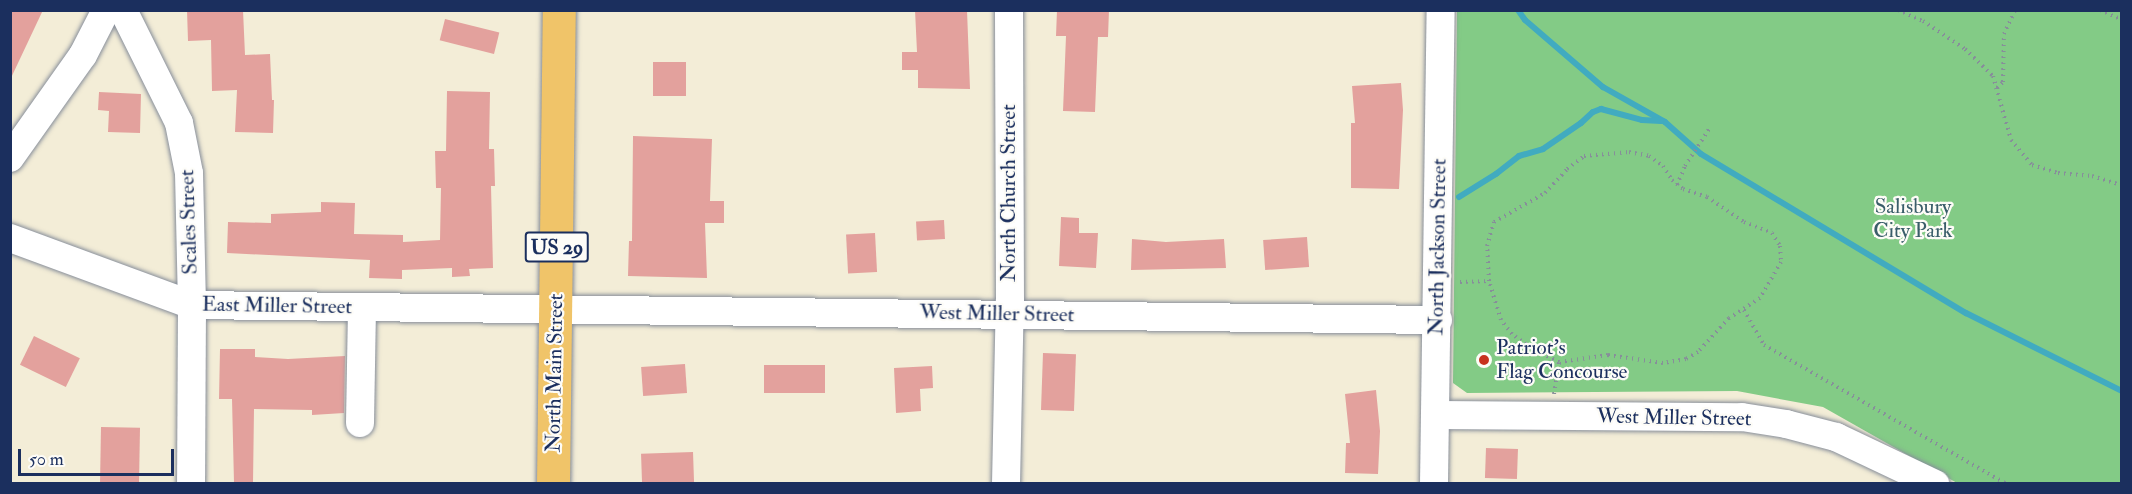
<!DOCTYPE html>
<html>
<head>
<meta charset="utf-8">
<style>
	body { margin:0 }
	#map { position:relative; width:2132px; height:494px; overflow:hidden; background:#f3edd7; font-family:"IM FELL Double Pica",serif }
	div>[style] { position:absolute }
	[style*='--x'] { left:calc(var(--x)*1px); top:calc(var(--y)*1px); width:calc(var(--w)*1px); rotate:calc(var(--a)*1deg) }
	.green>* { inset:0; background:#83cb86 }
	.stream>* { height:6px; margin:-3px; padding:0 3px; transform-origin:3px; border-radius:3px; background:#41abc0 }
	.building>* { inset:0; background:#e3a19d; transform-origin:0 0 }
	.path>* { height:4px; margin-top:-2px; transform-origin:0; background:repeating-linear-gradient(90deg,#878e9a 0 1.5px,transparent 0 6px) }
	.roads { filter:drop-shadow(0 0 2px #878e9a) drop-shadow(0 0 2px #878e9a) }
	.minor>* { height:28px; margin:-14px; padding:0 14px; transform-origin:14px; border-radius:14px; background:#fff }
	.major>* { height:33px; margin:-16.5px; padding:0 16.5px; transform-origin:16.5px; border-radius:16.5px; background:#f0c469 }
	.dots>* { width:16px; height:16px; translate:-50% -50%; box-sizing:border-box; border:3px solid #fdfcf7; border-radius:50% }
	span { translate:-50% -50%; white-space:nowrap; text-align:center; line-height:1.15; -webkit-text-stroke:4.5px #fdfcf7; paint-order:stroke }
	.shield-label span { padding:2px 4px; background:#fdfcf7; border:2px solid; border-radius:4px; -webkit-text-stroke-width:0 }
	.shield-label { font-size:20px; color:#1b2f5e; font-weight:700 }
	.street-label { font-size:21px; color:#1b2f5e }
	.park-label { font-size:21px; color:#3a5e6a }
	.poi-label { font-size:21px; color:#1b2f5e }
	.left { translate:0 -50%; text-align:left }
	.frame { position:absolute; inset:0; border:12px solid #1b2f5e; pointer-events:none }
	.scale { position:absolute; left:18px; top:449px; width:156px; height:27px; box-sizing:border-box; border:3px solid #1b2f5e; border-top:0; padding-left:8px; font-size:18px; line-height:21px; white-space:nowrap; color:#1b2f5e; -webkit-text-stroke:4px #fdfcf7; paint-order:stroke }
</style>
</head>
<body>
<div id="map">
	<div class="green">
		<i style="clip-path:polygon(1457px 11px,2121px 11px,2121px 483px,1957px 483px,1823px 407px,1737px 391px,1467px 393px,1453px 383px)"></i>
	</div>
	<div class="stream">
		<i style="--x:1518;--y:10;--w:12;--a:55"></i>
		<i style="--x:1525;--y:20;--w:103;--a:40.7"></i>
		<i style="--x:1603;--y:87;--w:71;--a:29.4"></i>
		<i style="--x:1665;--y:122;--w:48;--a:41.6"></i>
		<i style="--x:1701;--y:154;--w:309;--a:31"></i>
		<i style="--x:1966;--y:313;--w:174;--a:26.6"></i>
		<i style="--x:1459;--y:197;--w:44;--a:-31.9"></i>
		<i style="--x:1496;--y:174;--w:29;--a:-38"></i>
		<i style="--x:1519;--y:156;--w:25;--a:-16"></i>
		<i style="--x:1543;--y:149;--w:46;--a:-34.4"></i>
		<i style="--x:1581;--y:123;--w:16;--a:-43"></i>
		<i style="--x:1593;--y:112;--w:9;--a:-21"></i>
		<i style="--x:1601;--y:109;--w:42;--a:15"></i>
		<i style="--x:1642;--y:120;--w:19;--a:3"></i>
	</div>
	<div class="building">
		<i style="clip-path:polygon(10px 10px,43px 10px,10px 80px)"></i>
		<i style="clip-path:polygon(187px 10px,243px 10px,245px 55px,270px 54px,272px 100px,274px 100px,273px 133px,235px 132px,237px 90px,212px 91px,211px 40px,188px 41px)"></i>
		<i style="clip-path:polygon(915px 10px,967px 10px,970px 89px,918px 88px,918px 70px,902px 70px,902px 52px,917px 52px)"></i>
		<i style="clip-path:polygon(1057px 10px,1109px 10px,1108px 37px,1098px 37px,1095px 112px,1063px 111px,1066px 36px,1056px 36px)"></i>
		<i style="left:445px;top:19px;width:56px;height:22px;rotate:14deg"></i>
		<i style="left:686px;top:62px;width:34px;height:33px;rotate:90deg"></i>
		<i style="clip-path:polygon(1401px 83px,1403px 110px,1399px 189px,1351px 188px,1351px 123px,1355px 123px,1352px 86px)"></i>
		<i style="clip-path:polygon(447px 91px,490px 92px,489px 149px,494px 149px,495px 186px,491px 186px,493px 268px,469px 269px,470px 276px,452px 277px,452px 268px,402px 270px,402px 279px,369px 278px,370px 260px,227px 253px,228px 222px,271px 223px,271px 214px,321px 212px,321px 202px,355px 203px,354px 234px,403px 235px,403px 242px,440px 240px,441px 188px,436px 188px,435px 151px,446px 151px)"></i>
		<i style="clip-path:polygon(99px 92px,141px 94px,140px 133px,108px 132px,109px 111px,98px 110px)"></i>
		<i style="clip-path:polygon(633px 136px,712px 139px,710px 201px,724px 201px,724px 223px,705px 223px,707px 278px,628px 276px,629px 241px,632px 241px)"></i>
		<i style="clip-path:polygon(1061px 217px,1079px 218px,1079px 233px,1098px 233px,1096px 268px,1059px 266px)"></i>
		<i style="left:944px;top:220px;width:19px;height:28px;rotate:87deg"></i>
		<i style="left:875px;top:233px;width:39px;height:29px;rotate:87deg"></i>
		<i style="left:1307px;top:237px;width:30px;height:44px;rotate:86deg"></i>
		<i style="clip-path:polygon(1132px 239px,1166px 242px,1224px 239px,1226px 268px,1131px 270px)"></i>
		<i style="left:34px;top:336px;width:51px;height:32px;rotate:26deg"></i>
		<i style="clip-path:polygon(220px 349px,255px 349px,255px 357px,288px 359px,345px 356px,344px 413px,312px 415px,312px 410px,254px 409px,253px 483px,234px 483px,232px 399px,219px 399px)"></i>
		<i style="left:1043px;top:353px;width:33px;height:57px;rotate:2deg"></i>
		<i style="left:685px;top:364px;width:29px;height:44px;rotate:86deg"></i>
		<i style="left:764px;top:365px;width:61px;height:28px"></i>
		<i style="clip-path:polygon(932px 366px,933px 388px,920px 389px,921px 411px,896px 413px,894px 368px)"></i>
		<i style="clip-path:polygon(1376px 390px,1380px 431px,1378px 474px,1345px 473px,1346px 443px,1350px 443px,1345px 394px)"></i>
		<i style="left:101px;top:427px;width:39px;height:56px;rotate:1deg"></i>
		<i style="left:1486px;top:448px;width:32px;height:30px;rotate:2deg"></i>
		<i style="left:693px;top:452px;width:31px;height:52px;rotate:88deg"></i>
	</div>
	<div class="path">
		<i style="--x:1898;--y:10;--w:27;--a:24"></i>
		<i style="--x:1923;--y:21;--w:50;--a:33.7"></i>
		<i style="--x:1965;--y:49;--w:39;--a:44"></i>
		<i style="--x:1993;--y:76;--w:66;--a:74.3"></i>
		<i style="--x:2011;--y:140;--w:33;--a:50"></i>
		<i style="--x:2032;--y:165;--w:27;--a:17"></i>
		<i style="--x:2058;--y:173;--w:34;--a:5"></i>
		<i style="--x:2092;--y:176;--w:31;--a:17"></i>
		<i style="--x:2100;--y:10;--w:24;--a:24"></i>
		<i style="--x:1997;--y:88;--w:8;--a:-45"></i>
		<i style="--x:2003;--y:82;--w:48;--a:-88.8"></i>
		<i style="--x:2004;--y:34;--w:26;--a:-65"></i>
		<i style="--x:1629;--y:152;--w:20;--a:11"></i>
		<i style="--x:1649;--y:156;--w:17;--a:36"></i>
		<i style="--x:1663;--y:166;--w:17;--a:57"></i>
		<i style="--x:1672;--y:180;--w:14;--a:39"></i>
		<i style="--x:1683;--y:189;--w:25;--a:18"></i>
		<i style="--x:1707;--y:197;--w:45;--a:34"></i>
		<i style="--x:1744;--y:222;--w:30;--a:21"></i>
		<i style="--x:1772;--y:233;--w:15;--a:58"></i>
		<i style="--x:1780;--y:246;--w:16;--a:86"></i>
		<i style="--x:1781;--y:262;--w:42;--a:120.3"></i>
		<i style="--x:1760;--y:298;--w:37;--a:147"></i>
		<i style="--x:1729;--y:318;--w:46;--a:132.4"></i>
		<i style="--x:1698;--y:352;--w:14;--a:150"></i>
		<i style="--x:1686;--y:359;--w:23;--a:170"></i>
		<i style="--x:1663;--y:363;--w:56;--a:-171.7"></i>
		<i style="--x:1608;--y:355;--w:49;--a:171.9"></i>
		<i style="--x:1559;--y:362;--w:25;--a:-154"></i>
		<i style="--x:1536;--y:351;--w:29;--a:-145"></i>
		<i style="--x:1512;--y:334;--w:18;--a:-128"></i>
		<i style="--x:1501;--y:320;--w:41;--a:-107.1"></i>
		<i style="--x:1489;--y:281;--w:35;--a:-93"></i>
		<i style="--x:1487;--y:246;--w:25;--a:-74"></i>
		<i style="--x:1494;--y:222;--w:59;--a:-29.6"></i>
		<i style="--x:1545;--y:193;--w:33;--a:-47"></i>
		<i style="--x:1567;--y:169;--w:21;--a:-37"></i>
		<i style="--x:1584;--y:156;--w:45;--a:-5.1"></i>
		<i style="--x:1677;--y:185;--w:21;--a:-67"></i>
		<i style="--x:1685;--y:166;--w:44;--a:-57"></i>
		<i style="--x:1460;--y:282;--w:29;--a:-2"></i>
		<i style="--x:1744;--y:310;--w:40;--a:60.3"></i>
		<i style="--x:1764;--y:345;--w:280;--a:29.8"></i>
		<i style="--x:1554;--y:394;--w:32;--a:-81"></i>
	</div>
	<div class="roads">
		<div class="minor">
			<i style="--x:123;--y:10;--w:126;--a:63.6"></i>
			<i style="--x:179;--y:123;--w:51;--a:78.7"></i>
			<i style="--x:189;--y:173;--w:132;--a:88.7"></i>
			<i style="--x:192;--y:305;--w:179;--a:90.3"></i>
			<i style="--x:10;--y:158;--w:126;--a:-54.7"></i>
			<i style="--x:83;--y:55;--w:51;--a:-62.9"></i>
			<i style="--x:10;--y:238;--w:194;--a:20.2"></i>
			<i style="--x:192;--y:305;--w:1246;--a:0.69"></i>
			<i style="--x:1437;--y:415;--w:305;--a:0.4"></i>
			<i style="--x:1742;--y:417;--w:45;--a:9"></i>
			<i style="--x:1786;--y:424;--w:52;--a:14.6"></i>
			<i style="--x:1836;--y:437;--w:110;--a:25.4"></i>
			<i style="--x:360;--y:423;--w:115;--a:-89"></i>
			<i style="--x:1006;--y:484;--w:184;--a:-88.8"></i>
			<i style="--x:1010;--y:300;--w:290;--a:-90.2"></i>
			<i style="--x:1434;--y:484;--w:474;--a:-89.2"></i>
		</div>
		<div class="major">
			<i style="--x:553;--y:484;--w:474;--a:-89.3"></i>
		</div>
	</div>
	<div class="dots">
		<i style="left:1484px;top:360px;background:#c8321e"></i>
	</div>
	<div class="shield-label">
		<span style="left:557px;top:247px">US 29</span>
	</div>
	<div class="street-label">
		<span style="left:1009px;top:193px;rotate:-90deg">North Church Street</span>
		<span style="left:189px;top:222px;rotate:-92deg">Scales Street</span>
		<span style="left:1438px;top:247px;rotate:-89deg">North Jackson Street</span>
		<span style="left:277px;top:306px;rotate:1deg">East Miller Street</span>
		<span style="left:997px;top:314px;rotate:1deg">West Miller Street</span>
		<span style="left:555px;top:373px;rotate:-89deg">North Main Street</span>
		<span style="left:1674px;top:418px;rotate:1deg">West Miller Street</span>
	</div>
	<div class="park-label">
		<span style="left:1913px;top:219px">Salisbury<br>City Park</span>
	</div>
	<div class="poi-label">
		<span class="left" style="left:1496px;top:360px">Patriot’s<br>Flag Concourse</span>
	</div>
	<div class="frame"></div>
	<div class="scale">50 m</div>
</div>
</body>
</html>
